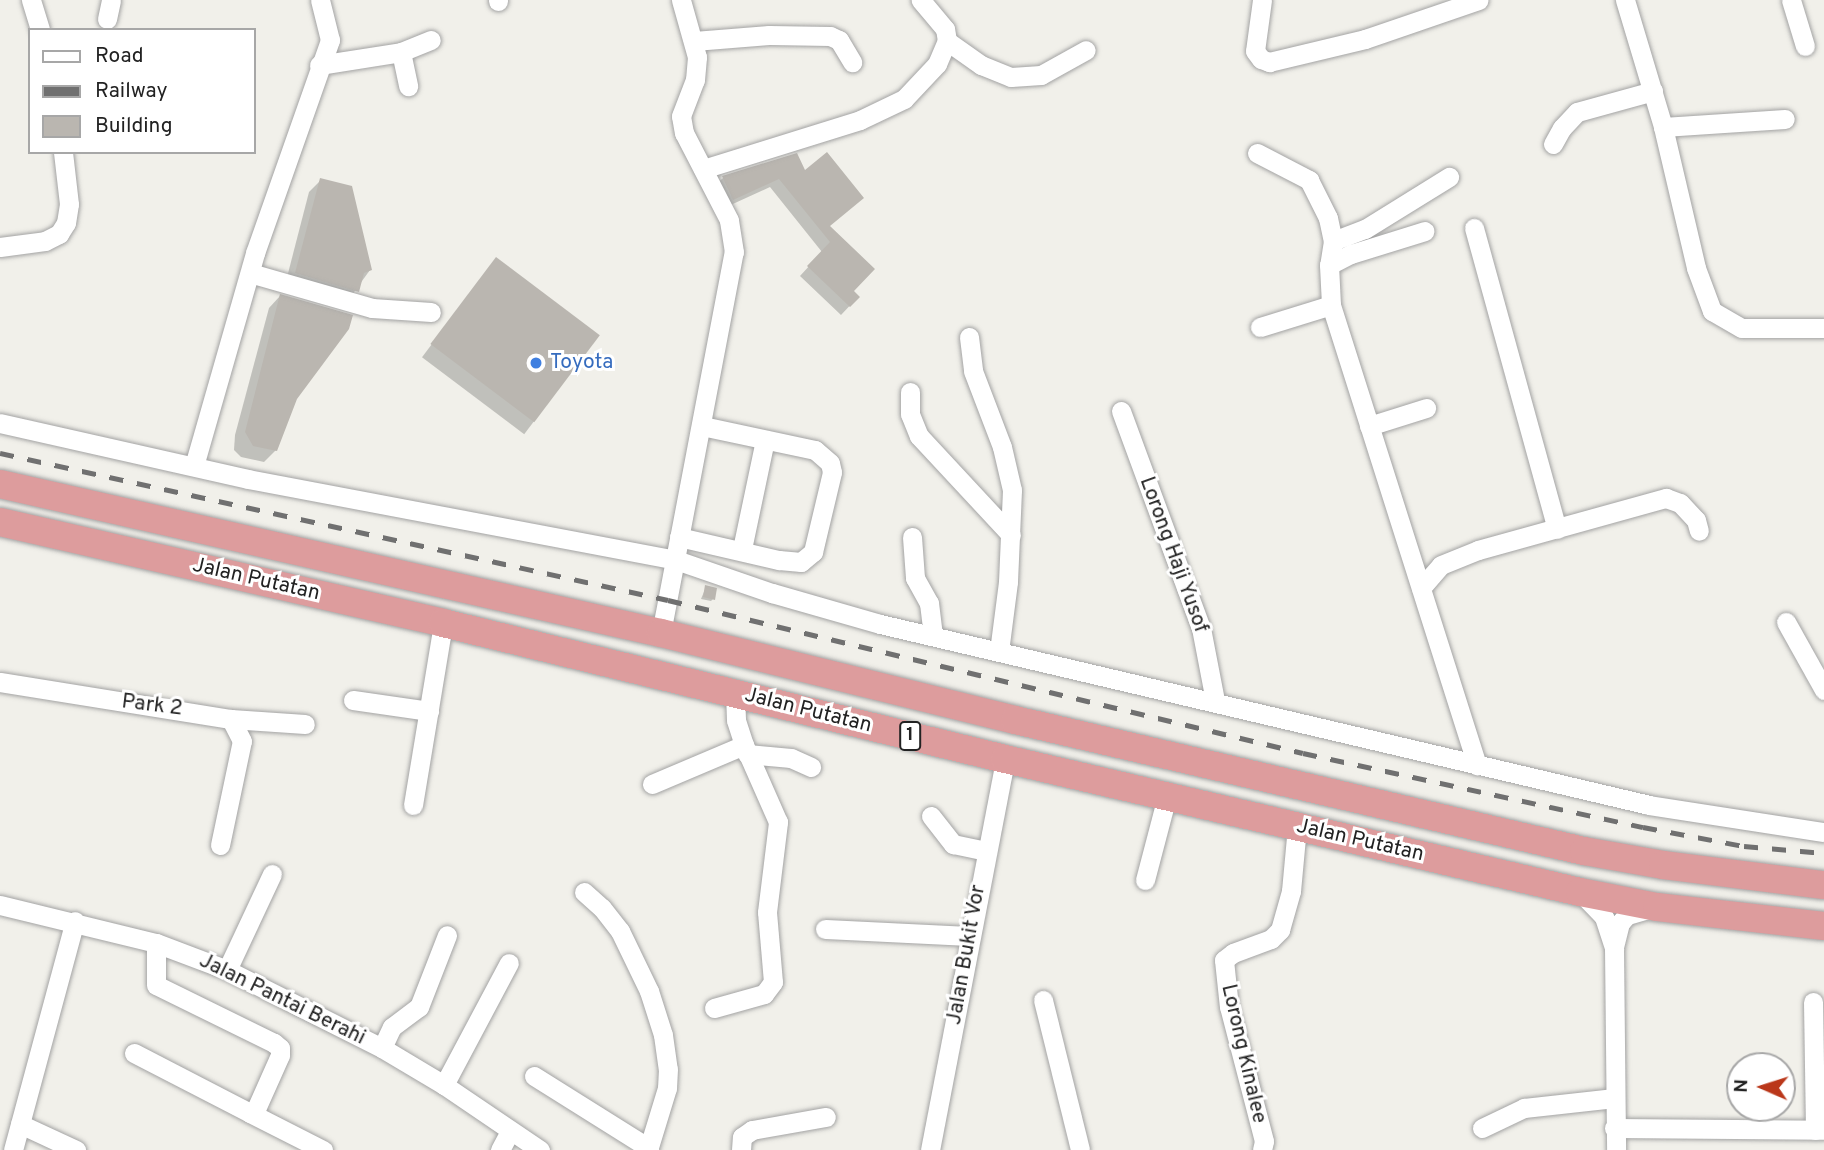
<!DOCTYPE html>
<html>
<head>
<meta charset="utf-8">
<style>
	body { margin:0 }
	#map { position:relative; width:1824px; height:1150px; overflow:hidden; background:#f1f0ea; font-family:Overpass,sans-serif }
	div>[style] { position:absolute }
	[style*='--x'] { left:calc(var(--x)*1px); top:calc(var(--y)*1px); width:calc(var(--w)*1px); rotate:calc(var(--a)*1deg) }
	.shadow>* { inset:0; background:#0003; transform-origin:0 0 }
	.building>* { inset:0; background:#bab6b0; transform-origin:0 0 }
	.roads { filter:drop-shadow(0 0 2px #a3a3a3) drop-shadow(0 0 2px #a3a3a3) }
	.minor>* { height:19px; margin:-9.5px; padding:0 9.5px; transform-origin:9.5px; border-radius:9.5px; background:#fff }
	.highway>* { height:28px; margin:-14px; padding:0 14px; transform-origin:14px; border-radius:14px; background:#dd9c9d }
	.rail>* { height:5px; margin-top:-2.5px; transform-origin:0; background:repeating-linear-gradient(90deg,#707070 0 14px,transparent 0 28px) }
	.dots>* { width:19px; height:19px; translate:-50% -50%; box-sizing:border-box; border:4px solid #fff; border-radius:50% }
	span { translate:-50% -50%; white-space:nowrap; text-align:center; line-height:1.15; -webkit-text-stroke:6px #fff; paint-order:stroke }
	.shield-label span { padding:2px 5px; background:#fff; border:2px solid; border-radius:5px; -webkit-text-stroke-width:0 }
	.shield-label { font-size:19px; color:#222; font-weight:700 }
	.shop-label { font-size:21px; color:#366cbe }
	.left { translate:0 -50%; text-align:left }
	.street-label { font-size:21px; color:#222 }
	.legend { position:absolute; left:28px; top:28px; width:228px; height:126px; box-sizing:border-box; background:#fff; border:2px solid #a7a7a7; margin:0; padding:9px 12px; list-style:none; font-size:21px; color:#222 }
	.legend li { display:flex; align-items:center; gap:14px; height:35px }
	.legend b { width:35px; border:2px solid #a7a7a7 }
	.north { position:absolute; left:1726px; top:1052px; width:70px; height:70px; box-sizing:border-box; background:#fff; border:2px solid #a7a7a7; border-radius:50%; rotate:273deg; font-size:19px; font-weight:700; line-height:28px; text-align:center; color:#222 }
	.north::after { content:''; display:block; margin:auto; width:24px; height:32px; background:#ba371a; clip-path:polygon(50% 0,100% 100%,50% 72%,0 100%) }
</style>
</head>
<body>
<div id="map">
	<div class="shadow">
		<i style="clip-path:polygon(796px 155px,828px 227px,851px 291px,858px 297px,841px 315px,800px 276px,822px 252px,770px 187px,724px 208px,714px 186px,723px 178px)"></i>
		<i style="clip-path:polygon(321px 180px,370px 270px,346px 303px,285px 285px,309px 192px)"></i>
		<i style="left:496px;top:259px;width:128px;height:123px;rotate:37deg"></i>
		<i style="clip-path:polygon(280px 296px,296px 398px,276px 450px,264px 462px,241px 457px,234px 450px,235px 435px,269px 308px)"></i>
		<i style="clip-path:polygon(706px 587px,713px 599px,711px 601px,701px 599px)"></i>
	</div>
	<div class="building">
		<i style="clip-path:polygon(827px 152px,864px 198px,830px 226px,875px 269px,854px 291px,860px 297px,850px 307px,807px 266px,830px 242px,779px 179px,733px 200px,722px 176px,797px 153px,805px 170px)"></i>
		<i style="clip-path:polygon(320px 178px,352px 186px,372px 270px,364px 273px,359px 292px,295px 273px)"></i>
		<i style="left:496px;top:257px;width:130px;height:109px;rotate:37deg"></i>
		<i style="clip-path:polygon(280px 294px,353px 315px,349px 329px,297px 399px,277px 451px,253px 446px,245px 432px)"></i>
		<i style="clip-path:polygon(705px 585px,717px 588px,715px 600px,703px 597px)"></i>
	</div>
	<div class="roads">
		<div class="minor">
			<i style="--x:31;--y:0;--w:31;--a:73"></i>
			<i style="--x:498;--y:0;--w:1;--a:90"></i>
			<i style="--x:1262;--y:0;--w:51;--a:97.8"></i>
			<i style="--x:1255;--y:51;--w:10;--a:53"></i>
			<i style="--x:1261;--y:59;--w:9;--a:21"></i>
			<i style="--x:1269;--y:62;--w:99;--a:-13.5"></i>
			<i style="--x:1365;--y:39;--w:120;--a:-18.9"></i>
			<i style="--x:1625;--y:0;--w:133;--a:73.3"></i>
			<i style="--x:1663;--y:127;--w:145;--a:76.8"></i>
			<i style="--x:1696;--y:268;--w:46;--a:69.6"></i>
			<i style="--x:1712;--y:311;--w:34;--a:30"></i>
			<i style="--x:1742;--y:328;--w:82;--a:0"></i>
			<i style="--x:1791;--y:0;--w:48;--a:73.1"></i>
			<i style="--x:107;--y:19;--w:19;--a:-78"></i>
			<i style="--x:694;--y:41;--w:75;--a:-4.6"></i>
			<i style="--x:769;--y:35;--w:61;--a:0.9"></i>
			<i style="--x:830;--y:36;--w:10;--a:24"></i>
			<i style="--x:839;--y:40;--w:26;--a:59"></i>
			<i style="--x:947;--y:41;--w:42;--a:35.2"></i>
			<i style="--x:981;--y:65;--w:32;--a:22"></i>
			<i style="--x:1011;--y:77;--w:30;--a:-4"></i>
			<i style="--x:1041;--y:75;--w:51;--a:-29.1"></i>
			<i style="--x:401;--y:52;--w:35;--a:78"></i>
			<i style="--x:319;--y:65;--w:83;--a:-9"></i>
			<i style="--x:401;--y:52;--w:32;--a:-22"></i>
			<i style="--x:1663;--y:127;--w:122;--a:-3.8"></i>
			<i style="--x:1553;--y:144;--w:18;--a:-61"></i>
			<i style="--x:1562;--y:128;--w:22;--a:-47"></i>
			<i style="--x:1577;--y:112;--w:79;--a:-15.4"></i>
			<i style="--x:1257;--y:153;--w:59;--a:27.4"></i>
			<i style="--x:1309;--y:180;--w:42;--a:63.4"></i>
			<i style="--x:1328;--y:218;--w:24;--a:78"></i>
			<i style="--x:1333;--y:241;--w:24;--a:99"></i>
			<i style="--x:1329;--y:265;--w:40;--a:87.1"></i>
			<i style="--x:1331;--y:305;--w:483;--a:72.4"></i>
			<i style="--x:703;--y:169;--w:164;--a:-17.3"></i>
			<i style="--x:860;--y:120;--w:49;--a:-25.5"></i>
			<i style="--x:904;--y:99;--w:48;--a:-46.7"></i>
			<i style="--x:937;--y:64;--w:25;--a:-67"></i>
			<i style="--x:947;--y:41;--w:12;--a:-99"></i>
			<i style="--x:945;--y:29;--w:38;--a:-130"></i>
			<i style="--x:1474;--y:228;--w:312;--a:74.6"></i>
			<i style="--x:1333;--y:241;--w:34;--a:-21"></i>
			<i style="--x:1365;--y:229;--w:99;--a:-31.8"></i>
			<i style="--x:0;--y:247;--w:45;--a:-7.6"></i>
			<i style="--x:45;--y:241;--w:16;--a:-27"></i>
			<i style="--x:59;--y:234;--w:13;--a:-58"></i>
			<i style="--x:66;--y:223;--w:19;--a:-81"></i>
			<i style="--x:69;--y:204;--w:52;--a:-96.6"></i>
			<i style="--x:1329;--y:265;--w:25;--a:-27"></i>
			<i style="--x:1351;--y:254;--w:77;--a:-17.3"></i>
			<i style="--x:250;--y:273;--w:127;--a:16"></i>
			<i style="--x:372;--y:308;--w:59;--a:3.9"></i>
			<i style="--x:1260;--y:327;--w:74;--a:-17.2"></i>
			<i style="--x:969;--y:337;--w:34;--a:83"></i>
			<i style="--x:973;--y:371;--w:81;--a:69.1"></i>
			<i style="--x:1002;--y:447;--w:44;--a:76.9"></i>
			<i style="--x:1012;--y:490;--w:92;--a:92.5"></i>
			<i style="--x:1008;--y:582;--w:70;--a:97.4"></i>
			<i style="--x:910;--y:392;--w:22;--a:90"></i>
			<i style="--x:910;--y:414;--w:24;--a:68"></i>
			<i style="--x:919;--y:436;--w:135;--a:47.1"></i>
			<i style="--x:1121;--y:411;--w:231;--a:69.8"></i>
			<i style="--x:1201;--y:628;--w:74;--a:79.1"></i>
			<i style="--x:0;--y:423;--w:254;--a:12.7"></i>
			<i style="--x:248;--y:479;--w:436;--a:10.7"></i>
			<i style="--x:676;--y:560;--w:102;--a:19"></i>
			<i style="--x:772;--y:593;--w:112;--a:16"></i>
			<i style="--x:880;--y:624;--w:790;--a:13.24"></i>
			<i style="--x:1649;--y:805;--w:177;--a:8.8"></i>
			<i style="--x:1369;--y:426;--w:60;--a:-17.5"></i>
			<i style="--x:194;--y:466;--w:222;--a:-74"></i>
			<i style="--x:255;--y:253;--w:226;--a:-70.6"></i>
			<i style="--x:330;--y:40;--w:41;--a:-104"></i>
			<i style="--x:679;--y:537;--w:103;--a:13"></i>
			<i style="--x:779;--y:560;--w:22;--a:5"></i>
			<i style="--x:801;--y:562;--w:16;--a:-40"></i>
			<i style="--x:813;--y:552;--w:82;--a:-76.6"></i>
			<i style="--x:832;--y:472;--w:9;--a:-103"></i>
			<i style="--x:830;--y:463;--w:20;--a:-139"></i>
			<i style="--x:815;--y:450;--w:116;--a:-168"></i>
			<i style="--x:912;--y:537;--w:41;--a:85.8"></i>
			<i style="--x:915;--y:578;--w:29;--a:61"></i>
			<i style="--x:929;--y:603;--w:33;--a:83"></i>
			<i style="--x:742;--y:549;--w:111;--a:-78.1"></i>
			<i style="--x:1421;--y:588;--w:30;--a:-49"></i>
			<i style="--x:1441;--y:565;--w:40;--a:-22"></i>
			<i style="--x:1478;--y:550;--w:195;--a:-15.5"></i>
			<i style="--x:1666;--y:498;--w:15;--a:20"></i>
			<i style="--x:1680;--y:503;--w:23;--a:47"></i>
			<i style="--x:1696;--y:520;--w:11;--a:75"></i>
			<i style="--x:1786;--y:622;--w:78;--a:60.8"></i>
			<i style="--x:661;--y:633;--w:388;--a:-79.2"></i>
			<i style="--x:734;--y:252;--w:32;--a:-99"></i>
			<i style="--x:729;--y:220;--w:98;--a:-117.3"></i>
			<i style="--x:684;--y:133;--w:17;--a:-100"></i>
			<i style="--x:681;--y:116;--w:39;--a:-69"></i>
			<i style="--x:695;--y:80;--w:23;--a:-85"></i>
			<i style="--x:697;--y:57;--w:59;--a:-105.7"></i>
			<i style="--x:0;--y:682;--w:234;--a:9.1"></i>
			<i style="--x:231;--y:719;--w:74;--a:3.9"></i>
			<i style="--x:353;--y:700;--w:77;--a:8.2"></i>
			<i style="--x:747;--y:754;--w:44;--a:5.2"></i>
			<i style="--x:791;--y:758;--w:22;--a:24"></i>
			<i style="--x:652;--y:784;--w:100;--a:-23"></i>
			<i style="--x:413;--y:805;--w:184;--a:-80.6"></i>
			<i style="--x:931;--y:816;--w:36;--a:52"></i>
			<i style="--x:953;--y:844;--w:34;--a:12"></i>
			<i style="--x:220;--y:845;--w:106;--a:-78.1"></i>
			<i style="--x:242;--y:741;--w:25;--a:-117"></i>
			<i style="--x:1145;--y:880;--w:87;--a:-75.3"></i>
			<i style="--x:584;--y:892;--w:24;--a:42"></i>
			<i style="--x:602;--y:908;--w:29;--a:52"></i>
			<i style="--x:620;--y:931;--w:67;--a:64.2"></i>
			<i style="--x:649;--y:991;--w:46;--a:72.3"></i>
			<i style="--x:663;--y:1035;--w:34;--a:82"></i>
			<i style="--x:668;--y:1069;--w:19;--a:93"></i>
			<i style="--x:667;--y:1088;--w:65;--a:107"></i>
			<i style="--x:1581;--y:893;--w:33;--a:46"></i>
			<i style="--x:1604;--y:917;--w:33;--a:72"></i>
			<i style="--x:1614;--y:948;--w:202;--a:89.4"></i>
			<i style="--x:0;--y:905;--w:161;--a:13.7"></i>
			<i style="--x:156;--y:943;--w:76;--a:20.8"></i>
			<i style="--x:227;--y:970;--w:174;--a:26.7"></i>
			<i style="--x:382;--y:1048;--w:72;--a:30.8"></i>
			<i style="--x:444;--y:1085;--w:116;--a:34.1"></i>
			<i style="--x:825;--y:929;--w:145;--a:2.8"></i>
			<i style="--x:1614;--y:947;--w:25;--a:-76"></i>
			<i style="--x:1620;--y:923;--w:11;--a:-49"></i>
			<i style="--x:1627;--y:915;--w:26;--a:-16"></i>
			<i style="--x:227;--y:970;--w:106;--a:-64.9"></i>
			<i style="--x:1043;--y:1000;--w:154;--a:76.1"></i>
			<i style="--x:1813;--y:1002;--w:128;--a:89.1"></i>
			<i style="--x:714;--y:1008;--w:52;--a:-15.6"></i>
			<i style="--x:764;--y:994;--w:15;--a:-53"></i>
			<i style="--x:773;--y:982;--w:70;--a:-94.9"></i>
			<i style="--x:767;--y:912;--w:91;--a:-83"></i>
			<i style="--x:778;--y:822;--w:84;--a:-113.8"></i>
			<i style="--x:744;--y:745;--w:26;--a:-108"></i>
			<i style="--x:736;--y:720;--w:28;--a:-92"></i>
			<i style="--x:382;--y:1048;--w:23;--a:-65"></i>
			<i style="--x:392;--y:1027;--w:34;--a:-37"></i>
			<i style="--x:419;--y:1007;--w:77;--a:-68.7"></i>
			<i style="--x:134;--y:1053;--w:131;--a:27.3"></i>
			<i style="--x:250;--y:1113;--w:7;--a:-34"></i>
			<i style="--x:256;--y:1109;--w:59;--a:-66"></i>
			<i style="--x:280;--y:1055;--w:7;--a:-90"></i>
			<i style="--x:280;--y:1048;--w:8;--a:-140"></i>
			<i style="--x:274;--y:1043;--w:131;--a:-153.8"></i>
			<i style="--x:156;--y:985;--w:42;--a:-90"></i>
			<i style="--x:534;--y:1076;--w:136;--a:32.1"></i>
			<i style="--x:444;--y:1085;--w:138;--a:-62"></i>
			<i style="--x:250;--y:1113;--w:82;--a:26.9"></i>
			<i style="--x:20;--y:1124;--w:62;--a:24.9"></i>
			<i style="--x:1482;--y:1128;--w:47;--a:-25.5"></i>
			<i style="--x:1524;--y:1108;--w:91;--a:-6.3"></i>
			<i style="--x:1614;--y:1128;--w:210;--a:0.5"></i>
			<i style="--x:13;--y:1150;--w:237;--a:-74.9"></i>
			<i style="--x:500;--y:1150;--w:21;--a:-62"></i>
			<i style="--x:741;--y:1150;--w:13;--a:-86"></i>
			<i style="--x:742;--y:1137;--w:12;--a:-35"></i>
			<i style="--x:752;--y:1130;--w:75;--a:-10"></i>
			<i style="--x:930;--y:1150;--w:398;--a:-79.1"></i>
			<i style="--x:1262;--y:1150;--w:9;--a:-77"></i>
			<i style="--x:1264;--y:1141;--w:138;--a:-104.6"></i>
			<i style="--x:1229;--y:1007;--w:47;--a:-96.1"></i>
			<i style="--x:1224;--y:960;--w:11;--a:-38"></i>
			<i style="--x:1233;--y:953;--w:40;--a:-20.2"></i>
			<i style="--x:1271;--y:939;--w:13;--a:-45"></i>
			<i style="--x:1280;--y:930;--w:41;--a:-74.2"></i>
			<i style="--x:1291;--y:891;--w:65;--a:-84.7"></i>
		</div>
		<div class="highway">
			<i style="--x:0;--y:484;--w:678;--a:12.7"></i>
			<i style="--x:661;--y:633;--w:365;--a:13.8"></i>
			<i style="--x:1015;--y:720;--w:584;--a:12.97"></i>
			<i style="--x:1584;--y:851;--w:80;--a:10"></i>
			<i style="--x:1663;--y:865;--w:162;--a:7.1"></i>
			<i style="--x:0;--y:522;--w:454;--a:12.8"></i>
			<i style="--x:443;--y:623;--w:578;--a:13.6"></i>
			<i style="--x:1005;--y:759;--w:590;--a:13.02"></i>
			<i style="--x:1580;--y:892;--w:78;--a:11"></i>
			<i style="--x:1657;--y:907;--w:168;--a:6.5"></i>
		</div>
	</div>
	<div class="rail">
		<i style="--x:0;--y:453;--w:684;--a:12.41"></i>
		<i style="--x:668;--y:600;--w:653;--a:13.55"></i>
		<i style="--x:1303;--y:753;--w:348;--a:12.3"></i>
		<i style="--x:1643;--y:827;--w:103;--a:10.7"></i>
		<i style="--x:1744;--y:846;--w:80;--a:5"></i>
	</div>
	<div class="dots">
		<i style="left:536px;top:363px;background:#3f7fe0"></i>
	</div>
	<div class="shield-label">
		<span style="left:910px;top:736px">1</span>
	</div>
	<div class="shop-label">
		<span class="left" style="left:550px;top:363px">Toyota</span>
	</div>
	<div class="street-label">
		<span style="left:1173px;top:555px;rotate:70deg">Lorong Haji Yusof</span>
		<span style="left:256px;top:580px;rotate:13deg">Jalan Putatan</span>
		<span style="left:152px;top:706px;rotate:7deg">Park 2</span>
		<span style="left:808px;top:711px;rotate:14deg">Jalan Putatan</span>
		<span style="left:1360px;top:841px;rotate:13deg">Jalan Putatan</span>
		<span style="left:967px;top:955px;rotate:-80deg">Jalan Bukit Vor</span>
		<span style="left:282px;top:1000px;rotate:26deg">Jalan Pantai Berahi</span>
		<span style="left:1243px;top:1054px;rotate:77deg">Lorong Kinalee</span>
	</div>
	<ul class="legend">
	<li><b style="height:9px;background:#fff"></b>Road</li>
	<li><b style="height:9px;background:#707070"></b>Railway</li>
	<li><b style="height:19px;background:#bab6b0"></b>Building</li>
	</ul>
	<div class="north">N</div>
</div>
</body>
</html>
